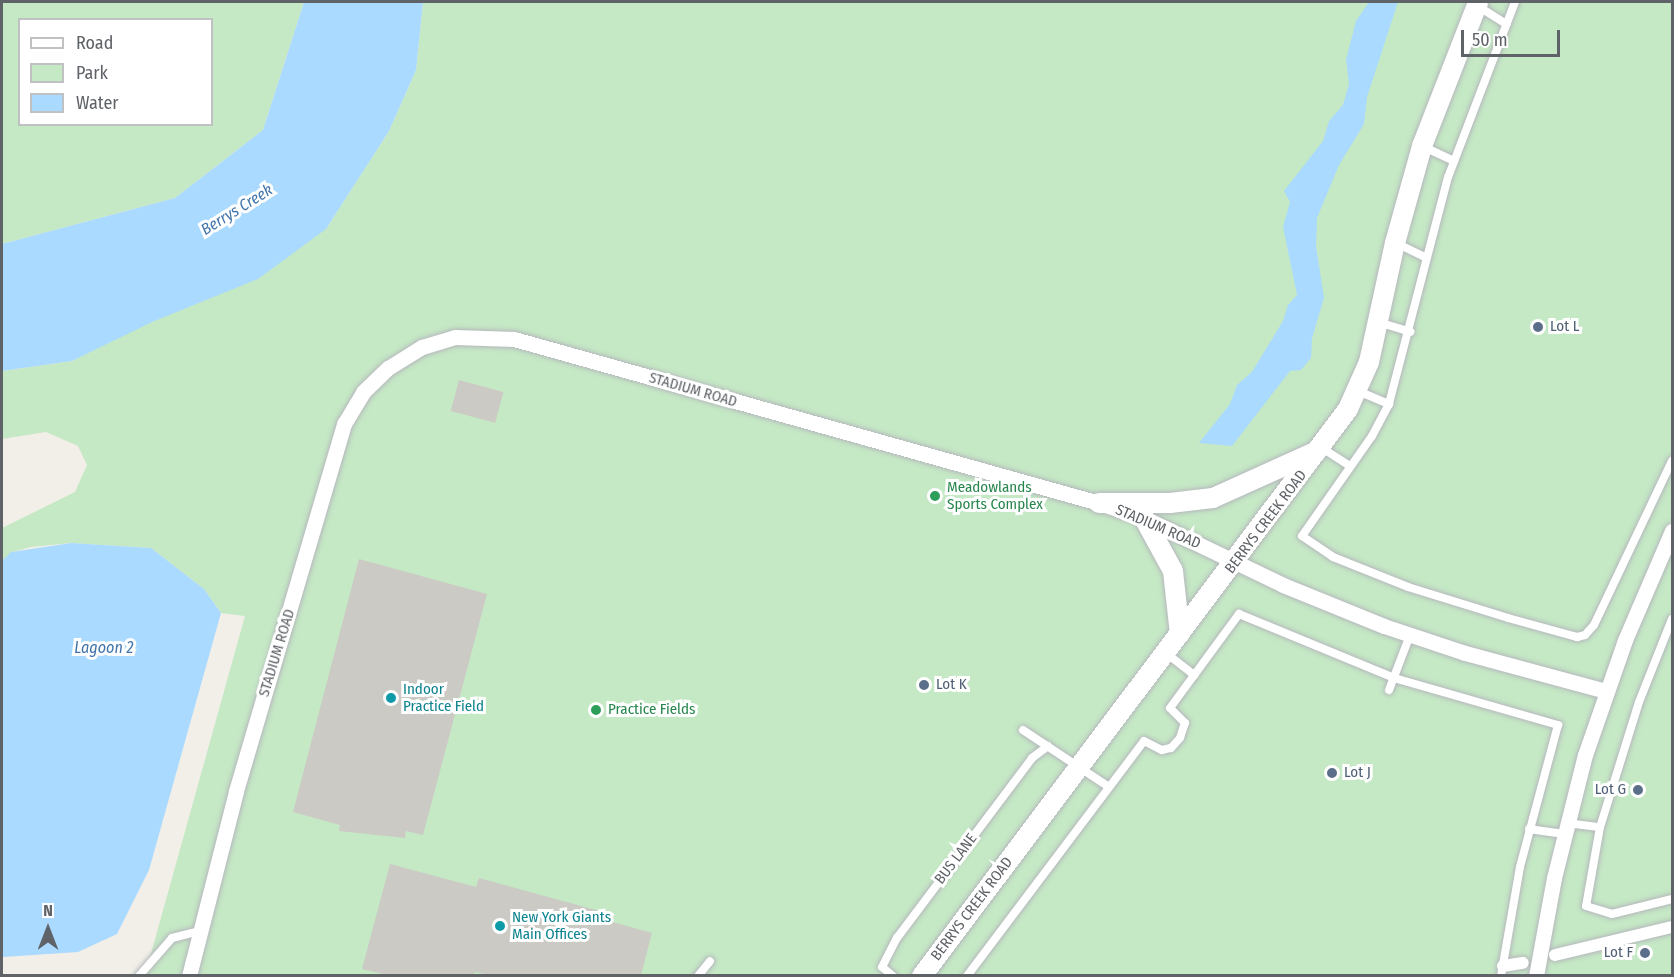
<!DOCTYPE html>
<html>
<head>
<meta charset="utf-8">
<style>
	body { margin:0 }
	#map { position:relative; width:1674px; height:977px; overflow:hidden; background:#f1efe8; font-family:"Fira Sans Condensed",sans-serif }
	div>[style] { position:absolute }
	[style*='--x'] { left:calc(var(--x)*1px); top:calc(var(--y)*1px); width:calc(var(--w)*1px); rotate:calc(var(--a)*1deg) }
	.green>* { inset:0; background:#c5e8c5 }
	.water>* { inset:0; background:#aadaff }
	.building>* { inset:0; background:#cccac5; transform-origin:0 0 }
	.roads { filter:drop-shadow(0 0 2px #b5b8bc) drop-shadow(0 0 2px #b5b8bc) }
	.service>* { height:8px; margin:-4px; padding:0 4px; transform-origin:4px; border-radius:4px; background:#fff }
	.pedestrian>* { height:12px; margin:-6px; padding:0 6px; transform-origin:6px; border-radius:6px; background:#fff }
	.minor>* { height:15px; margin:-7.5px; padding:0 7.5px; transform-origin:7.5px; border-radius:7.5px; background:#fff }
	.tertiary>* { height:20px; margin:-10px; padding:0 10px; transform-origin:10px; border-radius:10px; background:#fff }
	.dots>* { width:16px; height:16px; translate:-50% -50%; box-sizing:border-box; border:3px solid #fff; border-radius:50% }
	span { translate:-50% -50%; white-space:nowrap; text-align:center; line-height:1.15; -webkit-text-stroke:6px #fff; paint-order:stroke }
	.service-label { font-size:15px; color:#4e5e75 }
	.left { translate:0 -50%; text-align:left }
	.right { translate:-100% -50%; text-align:right }
	.street-label { font-size:15px; color:#5f6368 }
	.leisure-label { font-size:15px; color:#27864d }
	.culture-label { font-size:15px; color:#0d838f }
	.water-label { font-size:16px; color:#4174aa; font-style:italic }
	.frame { position:absolute; inset:0; border:3px solid #5f6368; pointer-events:none }
	.legend { position:absolute; left:18px; top:18px; width:195px; height:108px; box-sizing:border-box; background:#fff; border:2px solid #bfc1c3; margin:0; padding:8px 10px; list-style:none; font-size:18px; color:#5f6368 }
	.legend li { display:flex; align-items:center; gap:12px; height:30px }
	.legend b { width:30px; border:2px solid #bfc1c3 }
	.north { position:absolute; left:18px; top:899px; width:60px; height:60px; -webkit-text-stroke:4px #fff; paint-order:stroke; rotate:0deg; font-size:16px; font-weight:700; line-height:24px; text-align:center; color:#5f6368 }
	.north::after { content:''; display:block; margin:auto; width:21px; height:27px; background:#5f6368; clip-path:polygon(50% 0,100% 100%,50% 72%,0 100%) }
	.scale { position:absolute; left:1461px; top:30px; width:99px; height:27px; box-sizing:border-box; border:3px solid #5f6368; border-top:0; padding-left:8px; font-size:18px; line-height:21px; white-space:nowrap; color:#5f6368; -webkit-text-stroke:4px #fff; paint-order:stroke }
</style>
</head>
<body>
<div id="map">
	<div class="green">
		<i style="clip-path:polygon(evenodd,2px 2px,304px 2px,263px 130px,175px 198px,2px 244px,2px 2px,20px 20px,212px 20px,212px 124px,20px 124px,20px 20px)"></i>
		<i style="clip-path:polygon(423px 2px,1672px 2px,1672px 975px,145px 975px,245px 616px,221px 613px,204px 589px,151px 548px,71px 543px,31px 547px,12px 552px,2px 561px,2px 528px,75px 492px,87px 465px,78px 446px,46px 432px,2px 439px,2px 371px,72px 361px,326px 229px,389px 131px,416px 70px)"></i>
	</div>
	<div class="water">
		<i style="clip-path:polygon(304px 2px,423px 2px,416px 70px,389px 131px,326px 229px,258px 279px,152px 322px,72px 361px,2px 371px,2px 244px,175px 198px,263px 130px)"></i>
		<i style="clip-path:polygon(1369px 2px,1398px 2px,1367px 97px,1364px 124px,1339px 165px,1317px 218px,1316px 246px,1324px 298px,1312px 338px,1311px 358px,1301px 370px,1290px 371px,1232px 446px,1199px 443px,1230px 404px,1237px 385px,1252px 372px,1283px 321px,1288px 305px,1297px 295px,1283px 227px,1290px 202px,1284px 191px,1323px 141px,1329px 121px,1343px 105px,1349px 84px,1346px 60px,1356px 21px)"></i>
		<i style="clip-path:polygon(71px 543px,151px 548px,204px 589px,221px 613px,149px 870px,117px 934px,78px 952px,3px 957px,2px 561px,11px 552px)"></i>
	</div>
	<div class="building">
		<i style="left:459px;top:380px;width:46px;height:32px;rotate:15deg"></i>
		<i style="clip-path:polygon(359px 559px,487px 594px,423px 835px,406px 831px,405px 838px,339px 831px,340px 825px,293px 812px)"></i>
		<i style="clip-path:polygon(390px 864px,476px 887px,479px 878px,603px 912px,602px 919px,652px 933px,641px 975px,489px 975px,475px 972px,474px 975px,388px 975px,362px 969px)"></i>
	</div>
	<div class="roads">
		<div class="service">
			<i style="--x:1515;--y:2;--w:187;--a:110.9"></i>
			<i style="--x:1448;--y:177;--w:235;--a:104.6"></i>
			<i style="--x:1389;--y:404;--w:36;--a:118"></i>
			<i style="--x:1372;--y:436;--w:122;--a:125"></i>
			<i style="--x:1302;--y:536;--w:37;--a:34"></i>
			<i style="--x:1333;--y:557;--w:81;--a:21.8"></i>
			<i style="--x:1408;--y:587;--w:105;--a:17.2"></i>
			<i style="--x:1508;--y:618;--w:72;--a:15.4"></i>
			<i style="--x:1577;--y:637;--w:8;--a:-14"></i>
			<i style="--x:1585;--y:635;--w:13;--a:-48"></i>
			<i style="--x:1594;--y:625;--w:182;--a:-64.6"></i>
			<i style="--x:1476;--y:5;--w:36;--a:32"></i>
			<i style="--x:1422;--y:146;--w:35;--a:25"></i>
			<i style="--x:1396;--y:243;--w:34;--a:26"></i>
			<i style="--x:1378;--y:322;--w:34;--a:17"></i>
			<i style="--x:1358;--y:391;--w:34;--a:23"></i>
			<i style="--x:1322;--y:448;--w:33;--a:33"></i>
			<i style="--x:1672;--y:619;--w:89;--a:111.7"></i>
			<i style="--x:1639;--y:702;--w:131;--a:107.3"></i>
			<i style="--x:1600;--y:827;--w:80;--a:100"></i>
			<i style="--x:1586;--y:906;--w:27;--a:17"></i>
			<i style="--x:1612;--y:914;--w:62;--a:-14"></i>
			<i style="--x:1166;--y:653;--w:36;--a:38"></i>
			<i style="--x:1389;--y:690;--w:59;--a:-69.1"></i>
			<i style="--x:1023;--y:730;--w:103;--a:33.5"></i>
			<i style="--x:1566;--y:823;--w:34;--a:7"></i>
			<i style="--x:1529;--y:829;--w:35;--a:8"></i>
			<i style="--x:139;--y:976;--w:50;--a:-49"></i>
			<i style="--x:172;--y:938;--w:30;--a:-14"></i>
			<i style="--x:698;--y:976;--w:19;--a:-51"></i>
			<i style="--x:893;--y:976;--w:14;--a:-141"></i>
			<i style="--x:882;--y:967;--w:33;--a:-63"></i>
			<i style="--x:897;--y:938;--w:225;--a:-53.1"></i>
			<i style="--x:1032;--y:758;--w:20;--a:-37"></i>
			<i style="--x:967;--y:976;--w:294;--a:-53"></i>
			<i style="--x:1144;--y:741;--w:20;--a:27"></i>
			<i style="--x:1162;--y:750;--w:9;--a:-13"></i>
			<i style="--x:1171;--y:748;--w:13;--a:-48"></i>
			<i style="--x:1180;--y:738;--w:16;--a:-72"></i>
			<i style="--x:1185;--y:723;--w:21;--a:-135"></i>
			<i style="--x:1170;--y:708;--w:117;--a:-53.7"></i>
			<i style="--x:1239;--y:614;--w:168;--a:22.4"></i>
			<i style="--x:1394;--y:678;--w:171;--a:16"></i>
			<i style="--x:1558;--y:725;--w:147;--a:105"></i>
			<i style="--x:1520;--y:867;--w:111;--a:99.9"></i>
		</div>
		<div class="pedestrian">
			<i style="--x:1555;--y:955;--w:120;--a:-13.5"></i>
			<i style="--x:1503;--y:966;--w:20;--a:-9"></i>
		</div>
		<div class="minor">
			<i style="--x:189;--y:976;--w:191;--a:-75.7"></i>
			<i style="--x:236;--y:791;--w:383;--a:-73.6"></i>
			<i style="--x:344;--y:424;--w:37;--a:-59"></i>
			<i style="--x:363;--y:392;--w:35;--a:-44"></i>
			<i style="--x:388;--y:368;--w:40;--a:-32"></i>
			<i style="--x:422;--y:347;--w:34;--a:-17"></i>
			<i style="--x:455;--y:337;--w:59;--a:1.9"></i>
			<i style="--x:514;--y:339;--w:608;--a:15.66"></i>
			<i style="--x:1099;--y:503;--w:47;--a:18.4"></i>
			<i style="--x:1144;--y:518;--w:154;--a:25.7"></i>
			<i style="--x:1283;--y:585;--w:109;--a:22.1"></i>
			<i style="--x:1384;--y:626;--w:85;--a:18.4"></i>
			<i style="--x:1465;--y:653;--w:146;--a:15.1"></i>
			<i style="--x:1536;--y:976;--w:100;--a:-79.6"></i>
			<i style="--x:1554;--y:878;--w:127;--a:-75.9"></i>
			<i style="--x:1585;--y:755;--w:122;--a:-70.8"></i>
			<i style="--x:1625;--y:640;--w:119;--a:-66.7"></i>
		</div>
		<div class="tertiary">
			<i style="--x:1099;--y:503;--w:71;--a:0"></i>
			<i style="--x:1170;--y:503;--w:43;--a:-6.6"></i>
			<i style="--x:1213;--y:498;--w:114;--a:-24.3"></i>
			<i style="--x:1144;--y:518;--w:60;--a:61.3"></i>
			<i style="--x:1173;--y:571;--w:63;--a:83.7"></i>
			<i style="--x:922;--y:976;--w:709;--a:-53.08"></i>
			<i style="--x:1348;--y:409;--w:51;--a:-65.9"></i>
			<i style="--x:1369;--y:362;--w:122;--a:-77.7"></i>
			<i style="--x:1395;--y:243;--w:101;--a:-74.4"></i>
			<i style="--x:1422;--y:146;--w:155;--a:-68.7"></i>
		</div>
	</div>
	<div class="dots">
		<i style="left:1538px;top:327px;background:#5c6f8a"></i>
		<i style="left:935px;top:496px;background:#2e9e5b"></i>
		<i style="left:924px;top:685px;background:#5c6f8a"></i>
		<i style="left:391px;top:698px;background:#0f9aa8"></i>
		<i style="left:596px;top:710px;background:#2e9e5b"></i>
		<i style="left:1332px;top:773px;background:#5c6f8a"></i>
		<i style="left:1638px;top:790px;background:#5c6f8a"></i>
		<i style="left:500px;top:926px;background:#0f9aa8"></i>
		<i style="left:1645px;top:953px;background:#5c6f8a"></i>
	</div>
	<div class="service-label">
		<span class="left" style="left:1550px;top:327px">Lot L</span>
		<span class="left" style="left:936px;top:685px">Lot K</span>
		<span class="left" style="left:1344px;top:773px">Lot J</span>
		<span class="right" style="left:1626px;top:790px">Lot G</span>
		<span class="right" style="left:1633px;top:953px">Lot F</span>
	</div>
	<div class="street-label">
		<span style="left:693px;top:390px;rotate:16deg">STADIUM ROAD</span>
		<span style="left:1266px;top:522px;rotate:-53deg">BERRYS CREEK ROAD</span>
		<span style="left:1158px;top:527px;rotate:23deg">STADIUM ROAD</span>
		<span style="left:277px;top:653px;rotate:-73deg">STADIUM ROAD</span>
		<span style="left:956px;top:859px;rotate:-53deg">BUS LANE</span>
		<span style="left:972px;top:909px;rotate:-53deg">BERRYS CREEK ROAD</span>
	</div>
	<div class="leisure-label">
		<span class="left" style="left:947px;top:496px">Meadowlands<br>Sports Complex</span>
		<span class="left" style="left:608px;top:710px">Practice Fields</span>
	</div>
	<div class="culture-label">
		<span class="left" style="left:403px;top:698px">Indoor<br>Practice Field</span>
		<span class="left" style="left:512px;top:926px">New York Giants<br>Main Offices</span>
	</div>
	<div class="water-label">
		<span style="left:237px;top:210px;rotate:-32deg">Berrys Creek</span>
		<span style="left:104px;top:648px">Lagoon 2</span>
	</div>
	<div class="frame"></div>
	<ul class="legend">
	<li><b style="height:8px;background:#fff"></b>Road</li>
	<li><b style="height:16px;background:#c5e8c5"></b>Park</li>
	<li><b style="height:16px;background:#aadaff"></b>Water</li>
	</ul>
	<div class="north">N</div>
	<div class="scale">50 m</div>
</div>
</body>
</html>
